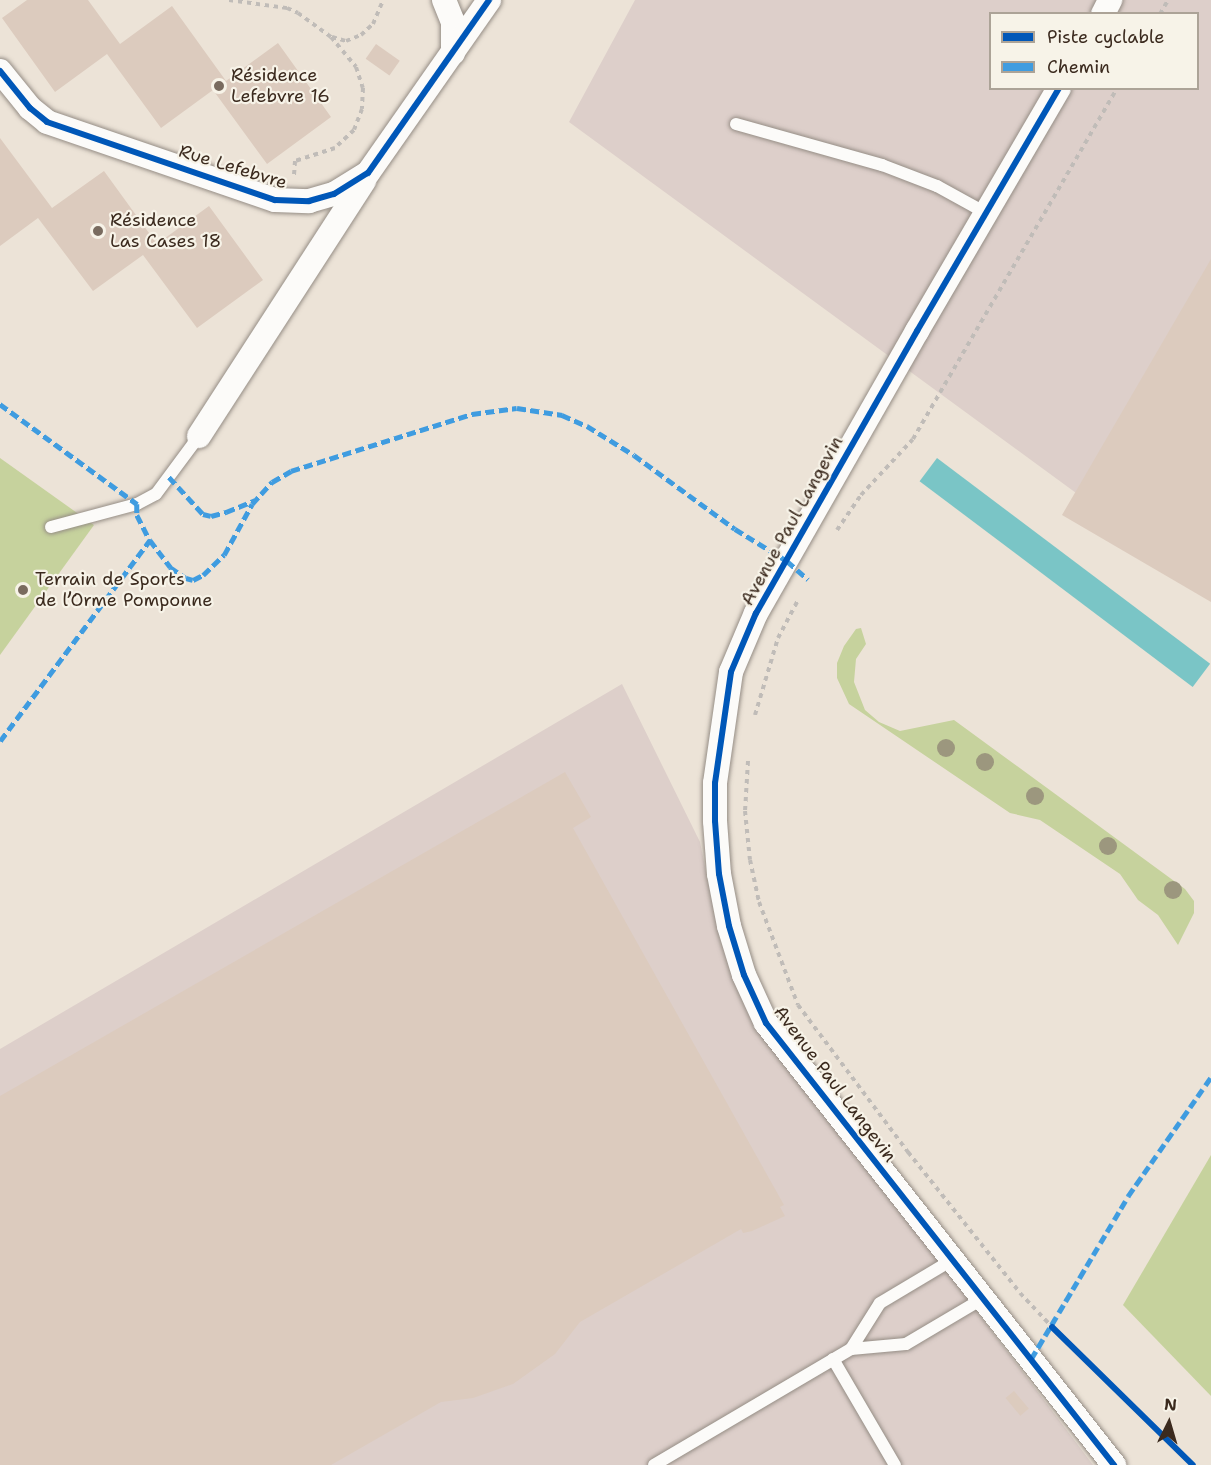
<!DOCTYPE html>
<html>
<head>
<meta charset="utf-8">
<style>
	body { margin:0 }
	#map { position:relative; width:1211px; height:1465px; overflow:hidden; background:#ece3d7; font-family:"Shantell Sans",sans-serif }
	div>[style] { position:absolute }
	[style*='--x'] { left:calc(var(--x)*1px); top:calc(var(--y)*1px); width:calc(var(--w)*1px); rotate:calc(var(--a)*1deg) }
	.industrial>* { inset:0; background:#ddcfca }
	.green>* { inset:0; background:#c6d29d }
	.water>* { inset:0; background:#7ac5c6; transform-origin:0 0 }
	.building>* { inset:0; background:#dccbbe; transform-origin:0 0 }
	.path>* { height:4px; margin-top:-2px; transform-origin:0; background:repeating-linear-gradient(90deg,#c0bcb8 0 4.5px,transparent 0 9px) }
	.roads { filter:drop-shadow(0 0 2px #958d85) drop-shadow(0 0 2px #958d85) }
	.service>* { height:12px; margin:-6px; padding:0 6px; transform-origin:6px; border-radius:6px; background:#fcfbf9 }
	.minor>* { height:24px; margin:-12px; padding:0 12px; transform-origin:12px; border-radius:12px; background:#fcfbf9 }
	.quiet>* { height:4.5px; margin-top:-2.25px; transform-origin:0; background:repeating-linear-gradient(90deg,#3f9ce0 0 9px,transparent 0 13.5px) }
	.cycleway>* { height:6px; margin:-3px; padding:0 3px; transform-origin:3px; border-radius:3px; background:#0057b8 }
	.trees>* { width:18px; height:18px; margin:-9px; border-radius:50%; background:#9c977e }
	.dots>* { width:16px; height:16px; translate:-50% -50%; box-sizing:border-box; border:3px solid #f7f3e8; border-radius:50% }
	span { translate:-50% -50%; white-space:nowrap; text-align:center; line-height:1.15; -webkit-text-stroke:4.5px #f7f3e8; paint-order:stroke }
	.poi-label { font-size:18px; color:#3b2a1e }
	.left { translate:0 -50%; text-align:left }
	.street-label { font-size:18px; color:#3b2a1e }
	.legend { position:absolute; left:989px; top:12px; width:210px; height:78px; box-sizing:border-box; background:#f7f3e8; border:2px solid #aca397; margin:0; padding:8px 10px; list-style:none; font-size:18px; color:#3b2a1e }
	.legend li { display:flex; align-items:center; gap:12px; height:30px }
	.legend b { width:30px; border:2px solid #aca397 }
	.north { position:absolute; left:1139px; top:1393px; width:60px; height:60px; -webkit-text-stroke:4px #f7f3e8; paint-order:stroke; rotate:5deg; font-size:16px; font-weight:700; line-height:24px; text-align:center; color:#3b2a1e }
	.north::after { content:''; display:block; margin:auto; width:21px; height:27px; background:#3b2a1e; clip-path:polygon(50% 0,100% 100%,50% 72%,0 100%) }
</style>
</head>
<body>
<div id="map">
	<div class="industrial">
		<i style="clip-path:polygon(evenodd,635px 0,1211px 0,1211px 474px,1169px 561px,569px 122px,635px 0,990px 14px,1198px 14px,1198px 88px,990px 88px,990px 14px)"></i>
		<i style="clip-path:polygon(622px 684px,700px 842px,719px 937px,760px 1025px,1093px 1465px,0 1465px,0 1049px)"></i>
	</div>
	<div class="green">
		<i style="clip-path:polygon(0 458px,94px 525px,0 655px)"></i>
		<i style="clip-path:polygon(861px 628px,866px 644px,856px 659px,854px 682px,865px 710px,879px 722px,900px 731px,954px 720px,1185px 889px,1194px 901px,1194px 913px,1178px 945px,1158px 915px,1138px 900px,1120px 874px,1040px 820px,1010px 813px,849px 704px,837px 678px,837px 663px,844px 646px,856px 629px)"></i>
		<i style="clip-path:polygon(1211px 1155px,1211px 1396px,1123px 1305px)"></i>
	</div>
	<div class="water">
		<i style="left:937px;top:458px;width:342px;height:29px;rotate:37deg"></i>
	</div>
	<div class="building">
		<i style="clip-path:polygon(27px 0,88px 0,120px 44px,172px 6px,226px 81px,278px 43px,331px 117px,267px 164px,213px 90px,161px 128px,107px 54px,55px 92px,2px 18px)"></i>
		<i style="left:376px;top:44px;width:29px;height:18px;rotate:35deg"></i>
		<i style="clip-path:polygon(0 138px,52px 208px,104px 171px,157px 244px,209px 206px,263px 280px,197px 328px,143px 255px,93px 291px,38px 218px,0 246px)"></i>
		<i style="clip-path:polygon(1211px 259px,1211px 602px,1062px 515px)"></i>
		<i style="clip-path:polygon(565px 772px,591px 817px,573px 828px,784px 1205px,780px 1207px,785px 1216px,752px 1231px,743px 1233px,741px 1229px,580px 1322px,555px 1354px,513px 1384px,473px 1398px,441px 1402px,331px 1465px,0 1465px,0 1096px)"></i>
		<i style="left:1014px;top:1391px;width:23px;height:11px;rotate:50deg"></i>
	</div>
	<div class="path">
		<i style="--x:229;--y:0;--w:59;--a:7.9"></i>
		<i style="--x:287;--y:8;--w:12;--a:24"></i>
		<i style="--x:298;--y:13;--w:41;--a:36"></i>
		<i style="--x:331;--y:37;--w:39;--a:50"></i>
		<i style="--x:356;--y:67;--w:22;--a:72"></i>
		<i style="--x:363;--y:88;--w:21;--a:93"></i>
		<i style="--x:362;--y:109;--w:22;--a:111"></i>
		<i style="--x:354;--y:130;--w:26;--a:137"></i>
		<i style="--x:335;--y:148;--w:42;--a:162"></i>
		<i style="--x:295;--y:161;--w:14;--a:94"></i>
		<i style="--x:1160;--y:14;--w:16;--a:-60"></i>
		<i style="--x:332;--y:37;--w:15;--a:16"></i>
		<i style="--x:346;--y:41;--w:16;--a:-22"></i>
		<i style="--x:361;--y:35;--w:16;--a:-43"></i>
		<i style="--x:373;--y:24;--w:26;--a:-67"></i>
		<i style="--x:837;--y:530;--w:42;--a:-55.6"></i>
		<i style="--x:861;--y:495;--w:76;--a:-47.1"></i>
		<i style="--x:913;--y:439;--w:406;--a:-59.8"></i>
		<i style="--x:755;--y:715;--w:80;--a:-73.4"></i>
		<i style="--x:778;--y:638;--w:41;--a:-62.2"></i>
		<i style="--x:748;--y:761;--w:50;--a:93.4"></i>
		<i style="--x:745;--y:811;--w:49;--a:84.2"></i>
		<i style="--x:750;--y:860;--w:43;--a:77.9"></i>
		<i style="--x:759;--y:902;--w:110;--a:69.3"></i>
		<i style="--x:798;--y:1005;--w:184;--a:53.2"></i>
		<i style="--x:908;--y:1152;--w:180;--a:51.5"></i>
		<i style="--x:1020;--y:1293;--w:47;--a:46.7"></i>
	</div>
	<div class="roads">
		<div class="service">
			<i style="--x:736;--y:124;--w:152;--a:15.7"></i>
			<i style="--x:882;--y:165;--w:59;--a:20.9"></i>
			<i style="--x:937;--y:186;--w:56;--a:28.9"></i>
			<i style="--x:51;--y:527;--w:89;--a:-15"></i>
			<i style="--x:137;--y:504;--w:21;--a:-28"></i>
			<i style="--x:156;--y:494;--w:72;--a:-53.4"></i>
			<i style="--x:851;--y:1349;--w:55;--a:-5.2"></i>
			<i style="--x:906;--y:1344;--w:88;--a:-30.6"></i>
			<i style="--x:833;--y:1359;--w:123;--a:59.7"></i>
			<i style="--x:654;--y:1465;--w:229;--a:-30.5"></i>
			<i style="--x:851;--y:1349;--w:54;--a:-57.8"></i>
			<i style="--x:880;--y:1303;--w:84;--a:-30.8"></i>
		</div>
		<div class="minor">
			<i style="--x:444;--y:0;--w:24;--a:68"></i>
			<i style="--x:453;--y:22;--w:31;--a:90"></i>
			<i style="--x:1103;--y:14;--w:16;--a:-63"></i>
			<i style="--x:0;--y:71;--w:48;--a:51"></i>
			<i style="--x:30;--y:108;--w:22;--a:39"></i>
			<i style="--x:47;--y:122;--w:241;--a:18.9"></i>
			<i style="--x:275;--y:200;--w:34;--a:2"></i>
			<i style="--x:309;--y:201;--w:26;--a:-16"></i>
			<i style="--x:334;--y:194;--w:40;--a:-32"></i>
			<i style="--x:368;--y:173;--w:211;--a:-55"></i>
			<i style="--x:1059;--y:88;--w:281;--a:120.3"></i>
			<i style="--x:917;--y:331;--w:325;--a:119.7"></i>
			<i style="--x:756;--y:613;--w:64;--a:113"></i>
			<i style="--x:731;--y:672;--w:112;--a:98.2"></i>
			<i style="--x:715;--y:783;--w:38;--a:90"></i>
			<i style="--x:715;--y:821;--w:53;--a:85.7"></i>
			<i style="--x:719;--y:874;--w:53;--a:79.1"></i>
			<i style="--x:729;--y:926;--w:51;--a:73"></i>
			<i style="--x:744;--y:975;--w:53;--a:65.4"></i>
			<i style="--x:766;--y:1023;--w:563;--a:51.79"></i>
			<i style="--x:199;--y:436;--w:304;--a:-57.1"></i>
		</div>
	</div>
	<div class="quiet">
		<i style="--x:0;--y:404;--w:170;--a:36.1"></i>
		<i style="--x:137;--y:504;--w:11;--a:90"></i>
		<i style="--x:137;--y:515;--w:28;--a:63"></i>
		<i style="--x:150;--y:540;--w:34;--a:53"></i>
		<i style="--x:170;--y:567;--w:19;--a:35"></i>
		<i style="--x:186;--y:578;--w:7;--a:16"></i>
		<i style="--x:193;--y:580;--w:11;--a:-27"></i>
		<i style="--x:203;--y:575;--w:29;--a:-44"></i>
		<i style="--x:224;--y:555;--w:58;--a:-61.2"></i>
		<i style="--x:252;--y:504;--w:30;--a:-48"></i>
		<i style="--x:272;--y:482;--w:22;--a:-30"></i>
		<i style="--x:291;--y:471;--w:190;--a:-17.5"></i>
		<i style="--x:472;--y:414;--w:45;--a:-7.6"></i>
		<i style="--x:517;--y:408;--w:46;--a:8.8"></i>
		<i style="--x:562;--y:415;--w:27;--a:24"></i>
		<i style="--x:587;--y:426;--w:55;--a:31.7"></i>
		<i style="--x:634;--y:455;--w:125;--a:36.2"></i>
		<i style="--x:735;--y:529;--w:61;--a:31.6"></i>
		<i style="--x:787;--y:561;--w:28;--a:41"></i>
		<i style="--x:169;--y:477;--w:50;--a:47.4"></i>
		<i style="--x:203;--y:514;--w:8;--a:14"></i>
		<i style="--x:211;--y:516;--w:16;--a:-15"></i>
		<i style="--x:226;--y:512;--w:31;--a:-22"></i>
		<i style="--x:0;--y:741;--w:251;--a:-53.3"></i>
		<i style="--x:1031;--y:1359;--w:190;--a:-59.2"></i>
		<i style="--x:1128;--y:1196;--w:145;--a:-55.1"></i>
	</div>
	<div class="cycleway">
		<i style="--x:0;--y:71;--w:48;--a:51"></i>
		<i style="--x:30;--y:108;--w:22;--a:39"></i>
		<i style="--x:47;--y:122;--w:241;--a:18.9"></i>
		<i style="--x:275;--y:200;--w:34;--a:2"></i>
		<i style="--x:309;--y:201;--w:26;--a:-16"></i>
		<i style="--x:334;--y:194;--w:40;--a:-32"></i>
		<i style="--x:368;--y:173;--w:211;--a:-55"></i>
		<i style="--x:1059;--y:88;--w:281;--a:120.3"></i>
		<i style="--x:917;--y:331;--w:325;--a:119.7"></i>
		<i style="--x:756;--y:613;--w:64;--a:113"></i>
		<i style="--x:731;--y:672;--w:112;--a:98.2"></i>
		<i style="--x:715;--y:783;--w:38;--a:90"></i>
		<i style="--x:715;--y:821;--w:53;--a:85.7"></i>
		<i style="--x:719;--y:874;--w:53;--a:79.1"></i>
		<i style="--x:729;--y:926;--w:51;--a:73"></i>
		<i style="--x:744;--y:975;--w:53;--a:65.4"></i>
		<i style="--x:766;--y:1023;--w:563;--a:51.79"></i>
		<i style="--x:1052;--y:1327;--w:197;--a:44.4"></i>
	</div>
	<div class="trees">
		<i style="left:946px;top:748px"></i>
		<i style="left:985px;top:762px"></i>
		<i style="left:1035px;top:796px"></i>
		<i style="left:1108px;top:846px"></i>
		<i style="left:1173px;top:890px"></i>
	</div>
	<div class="dots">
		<i style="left:219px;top:86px;background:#796b5f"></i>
		<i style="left:98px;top:231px;background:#796b5f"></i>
		<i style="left:23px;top:590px;background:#796b5f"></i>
	</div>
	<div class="poi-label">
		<span class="left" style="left:231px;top:86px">Résidence<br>Lefebvre 16</span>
		<span class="left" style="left:110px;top:231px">Résidence<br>Las Cases 18</span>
		<span class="left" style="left:35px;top:590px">Terrain de Sports<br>de l’Orme Pomponne</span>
	</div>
	<div class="street-label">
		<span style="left:233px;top:167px;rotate:17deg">Rue Lefebvre</span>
		<span style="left:792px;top:521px;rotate:-61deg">Avenue Paul Langevin</span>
		<span style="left:835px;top:1084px;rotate:53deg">Avenue Paul Langevin</span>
	</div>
	<ul class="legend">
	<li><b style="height:8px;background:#0057b8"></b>Piste cyclable</li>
	<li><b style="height:8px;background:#3f9ce0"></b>Chemin</li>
	</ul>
	<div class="north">N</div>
</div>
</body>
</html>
